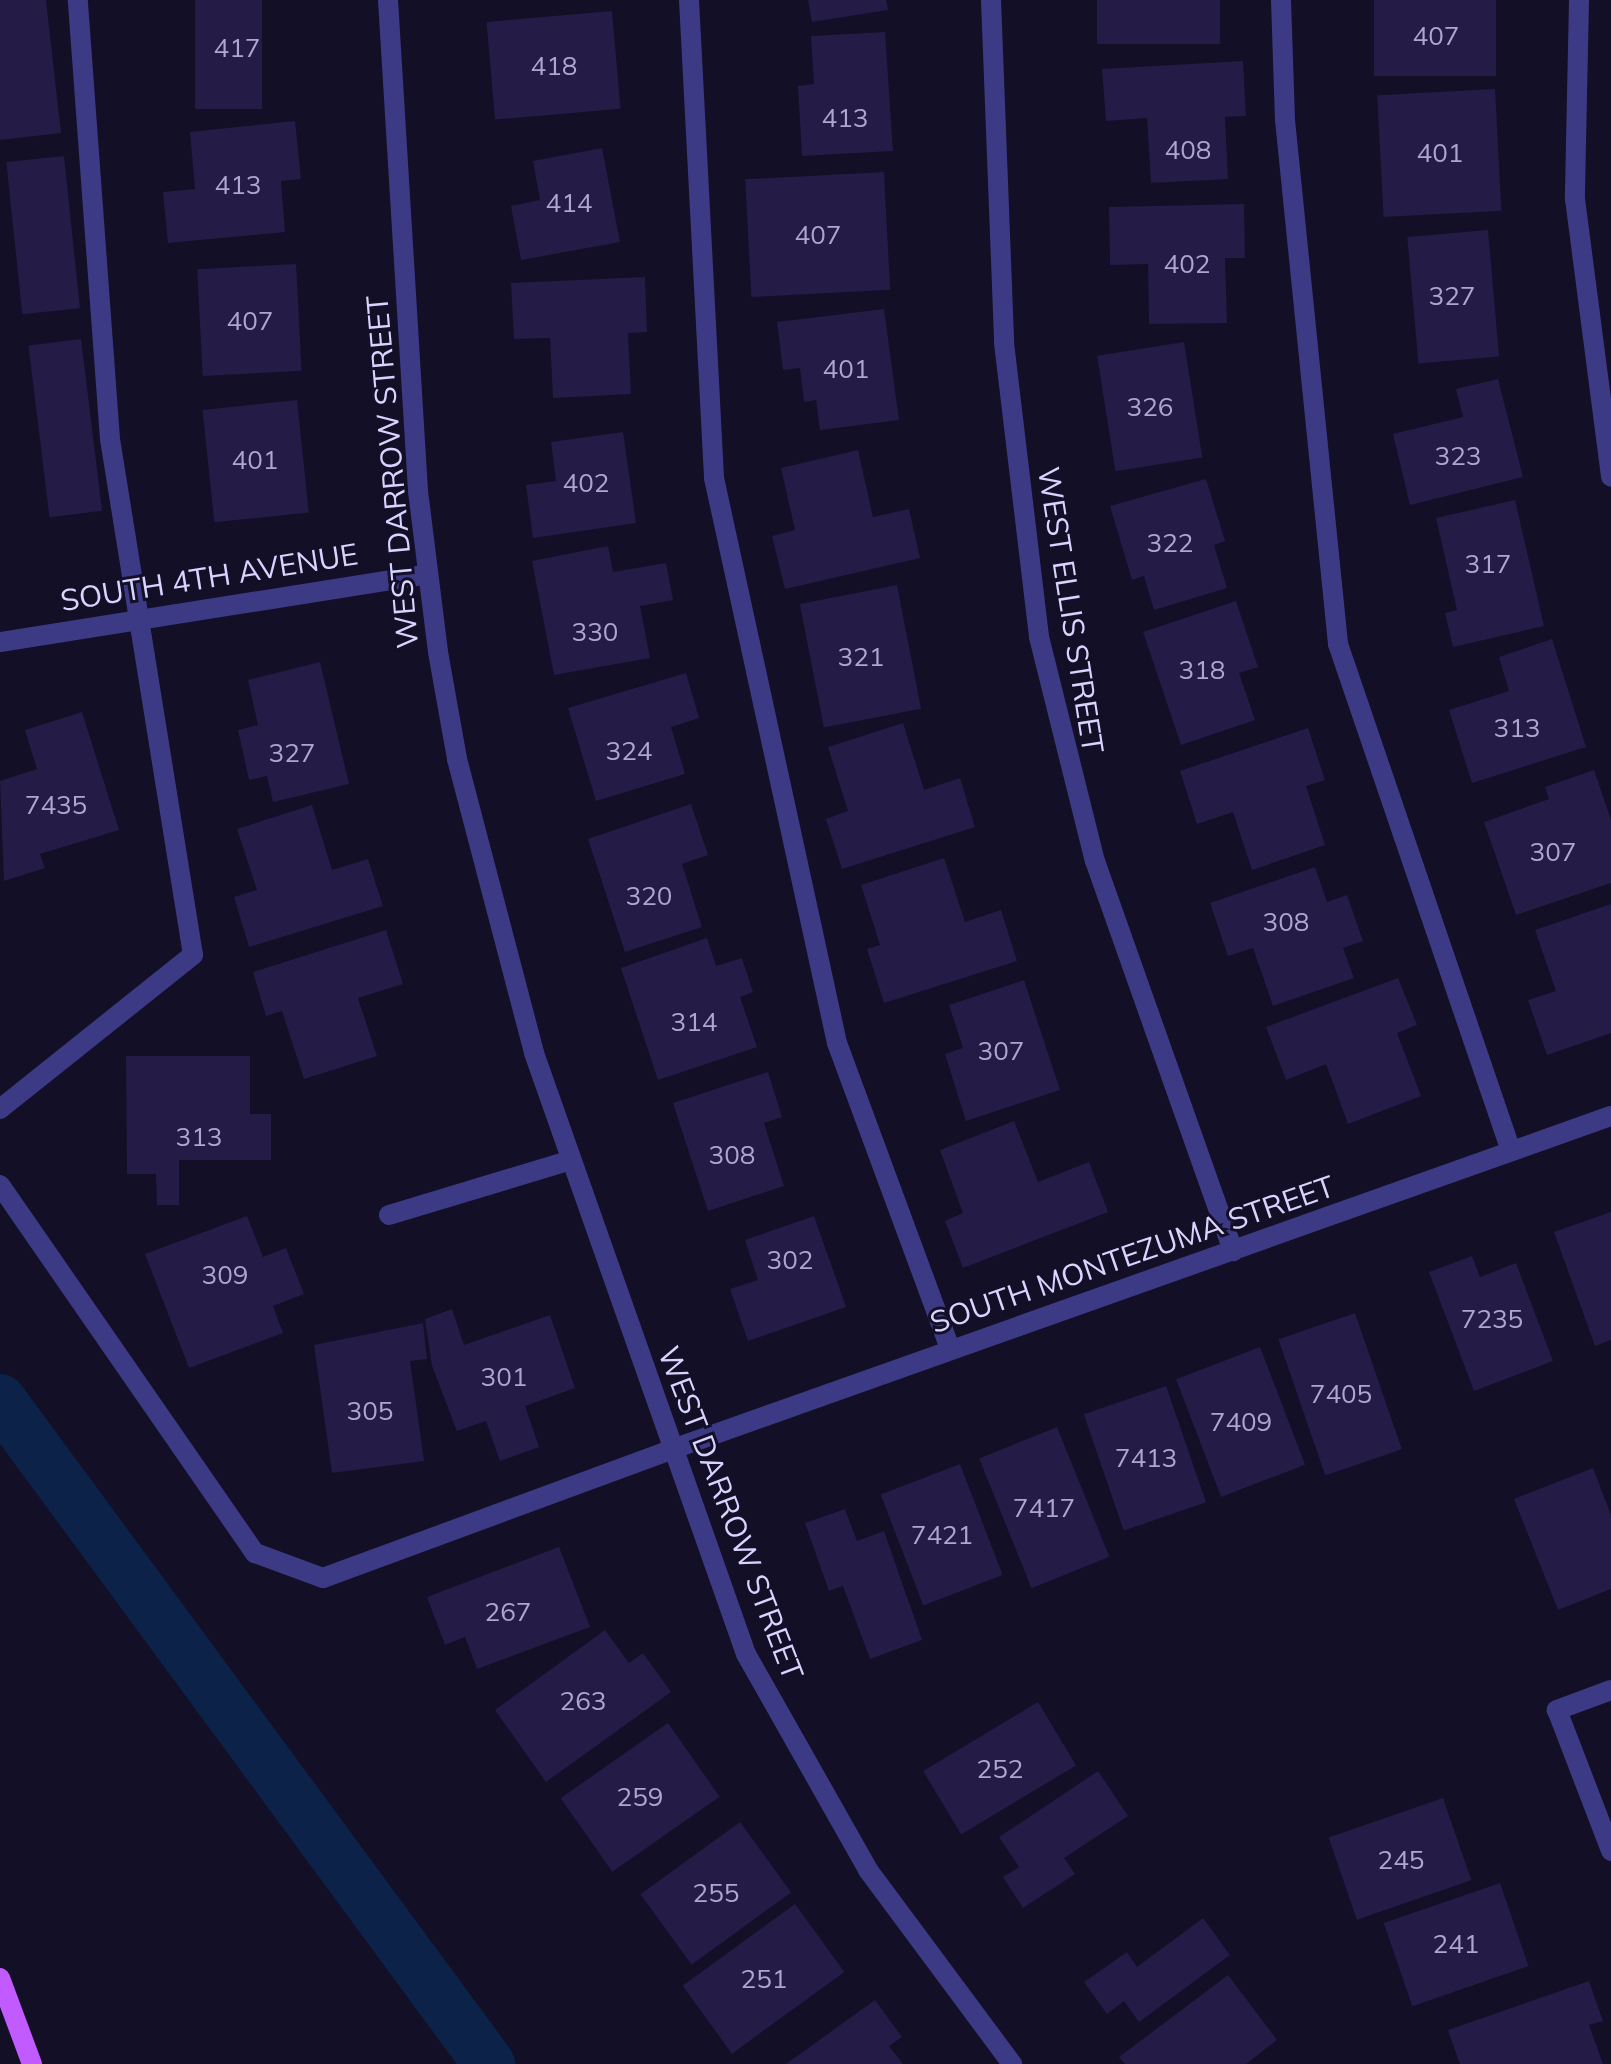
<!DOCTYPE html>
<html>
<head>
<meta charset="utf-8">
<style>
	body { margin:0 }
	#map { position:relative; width:1611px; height:2064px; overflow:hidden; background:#130f26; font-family:Mulish,sans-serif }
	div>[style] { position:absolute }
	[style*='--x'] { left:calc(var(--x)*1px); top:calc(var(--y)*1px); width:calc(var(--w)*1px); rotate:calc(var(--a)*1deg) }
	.canal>* { height:52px; margin:-26px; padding:0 26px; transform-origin:26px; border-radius:26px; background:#0c2248 }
	.building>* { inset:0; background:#241b47; transform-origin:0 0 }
	.service>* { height:20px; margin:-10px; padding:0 10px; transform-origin:10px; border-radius:10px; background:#3d3a85 }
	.minor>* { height:20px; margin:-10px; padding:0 10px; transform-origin:10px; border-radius:10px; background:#3d3a85 }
	.primary>* { height:20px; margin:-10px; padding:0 10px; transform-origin:10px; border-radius:10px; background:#c25bff }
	span { translate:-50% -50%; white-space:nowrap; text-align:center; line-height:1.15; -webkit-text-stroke:6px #130f26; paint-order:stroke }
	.number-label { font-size:26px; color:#aca6d1 }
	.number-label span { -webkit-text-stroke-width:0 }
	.street-label { font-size:30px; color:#d9d4ff }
</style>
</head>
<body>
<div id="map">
	<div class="canal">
		<i style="--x:0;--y:1400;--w:825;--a:53.63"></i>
	</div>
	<div class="building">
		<i style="clip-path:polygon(0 0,46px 0,61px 133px,0 140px)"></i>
		<i style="left:195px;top:0;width:67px;height:109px"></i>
		<i style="clip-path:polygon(808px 0,886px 0,888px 10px,812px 22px)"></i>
		<i style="left:1097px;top:0;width:123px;height:44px"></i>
		<i style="left:1374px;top:0;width:122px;height:76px"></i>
		<i style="left:612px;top:11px;width:98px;height:126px;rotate:85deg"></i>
		<i style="clip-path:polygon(885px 32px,893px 151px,802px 156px,798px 86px,814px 84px,811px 36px)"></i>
		<i style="clip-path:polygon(1243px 61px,1246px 116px,1225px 117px,1228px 179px,1151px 183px,1147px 118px,1106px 121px,1102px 69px)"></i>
		<i style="left:1495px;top:89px;width:122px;height:118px;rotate:87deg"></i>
		<i style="clip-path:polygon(295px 121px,301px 179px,281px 181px,285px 232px,168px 243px,163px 192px,195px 189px,190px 132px)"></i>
		<i style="clip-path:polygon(602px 148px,620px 242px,521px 260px,511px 206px,540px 200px,533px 161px)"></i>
		<i style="left:64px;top:156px;width:153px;height:58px;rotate:84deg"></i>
		<i style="left:884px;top:172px;width:118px;height:139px;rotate:87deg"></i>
		<i style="clip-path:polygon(1244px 204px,1245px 258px,1225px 258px,1227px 323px,1149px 324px,1148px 264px,1110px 265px,1109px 207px)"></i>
		<i style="left:1488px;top:230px;width:127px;height:81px;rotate:85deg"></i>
		<i style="left:296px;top:264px;width:107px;height:99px;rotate:87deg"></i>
		<i style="clip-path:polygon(645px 277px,647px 332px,628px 333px,631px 394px,553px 398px,550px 338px,514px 339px,511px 283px)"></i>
		<i style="clip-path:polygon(884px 309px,899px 420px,820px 430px,816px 400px,804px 402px,800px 368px,783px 370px,777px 322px)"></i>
		<i style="left:81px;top:339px;width:173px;height:53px;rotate:83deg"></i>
		<i style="left:1184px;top:342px;width:117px;height:88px;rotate:81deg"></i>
		<i style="clip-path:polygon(1498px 379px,1523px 477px,1410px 505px,1393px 434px,1463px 417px,1456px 389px)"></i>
		<i style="left:297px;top:400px;width:113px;height:95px;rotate:84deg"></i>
		<i style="clip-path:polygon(623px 432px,636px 523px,533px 538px,526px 485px,556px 481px,551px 442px)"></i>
		<i style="clip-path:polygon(858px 450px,873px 517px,909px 509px,920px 558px,785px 589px,772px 536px,795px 530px,781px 468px)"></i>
		<i style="clip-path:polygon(1206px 479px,1225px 541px,1214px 545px,1227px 588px,1154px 610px,1144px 576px,1132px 580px,1110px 506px)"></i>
		<i style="clip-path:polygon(1515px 500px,1544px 626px,1453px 647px,1445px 613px,1457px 610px,1436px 518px)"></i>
		<i style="clip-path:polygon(608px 546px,613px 572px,666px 563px,673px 600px,640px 606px,650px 658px,554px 675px,532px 561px)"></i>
		<i style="left:897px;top:585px;width:126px;height:99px;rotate:79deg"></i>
		<i style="clip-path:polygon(1236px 601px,1258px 667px,1239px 673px,1255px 720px,1181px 745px,1143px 632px)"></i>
		<i style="clip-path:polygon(1552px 639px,1586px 747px,1472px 783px,1449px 710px,1509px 691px,1499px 657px)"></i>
		<i style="clip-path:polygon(320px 662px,349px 784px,273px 802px,267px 776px,249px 780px,238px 730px,258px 725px,248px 680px)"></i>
		<i style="clip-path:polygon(686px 673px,699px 718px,671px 727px,685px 774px,596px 801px,568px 708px)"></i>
		<i style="clip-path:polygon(82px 712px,119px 830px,40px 854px,45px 868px,4px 881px,0 781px,37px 769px,25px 730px)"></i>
		<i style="clip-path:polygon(903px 723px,924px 790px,960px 778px,975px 827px,842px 869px,826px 819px,848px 811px,828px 747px)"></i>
		<i style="clip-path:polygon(1308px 728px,1325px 780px,1306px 786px,1325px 845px,1252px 870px,1233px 812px,1197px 824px,1180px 771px)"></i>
		<i style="clip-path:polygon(1594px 770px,1611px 820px,1611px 883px,1516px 915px,1484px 822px,1549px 799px,1545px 787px)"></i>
		<i style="clip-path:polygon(691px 804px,708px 855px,682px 864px,702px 927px,625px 952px,588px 839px)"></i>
		<i style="clip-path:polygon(312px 805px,332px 870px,368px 859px,383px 906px,249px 947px,234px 897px,257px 890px,237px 829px)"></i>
		<i style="clip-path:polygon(944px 858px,965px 922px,1001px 910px,1017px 961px,884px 1003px,867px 949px,880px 945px,861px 885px)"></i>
		<i style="clip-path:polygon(1315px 867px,1327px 902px,1347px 895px,1363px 941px,1343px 948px,1354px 978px,1273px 1006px,1253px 948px,1228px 956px,1210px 903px)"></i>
		<i style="clip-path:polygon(1611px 904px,1611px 1033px,1547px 1055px,1528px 1000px,1556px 991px,1535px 930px)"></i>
		<i style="clip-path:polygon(386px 930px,403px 984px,358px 998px,377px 1056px,304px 1079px,282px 1011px,266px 1016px,253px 972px)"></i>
		<i style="clip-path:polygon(707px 938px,716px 966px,742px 958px,753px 992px,740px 997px,757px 1047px,658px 1080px,621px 968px)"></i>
		<i style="clip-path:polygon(1398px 978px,1417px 1025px,1397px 1033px,1421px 1096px,1348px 1124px,1326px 1064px,1286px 1080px,1266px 1027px)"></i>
		<i style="clip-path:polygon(1024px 980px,1060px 1090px,966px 1121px,945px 1054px,963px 1048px,949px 1005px)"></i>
		<i style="clip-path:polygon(126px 1056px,250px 1056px,250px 1114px,271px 1114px,271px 1160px,179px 1160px,179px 1205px,157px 1205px,156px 1174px,127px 1174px)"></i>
		<i style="clip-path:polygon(768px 1072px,782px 1117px,764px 1123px,784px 1186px,708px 1211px,673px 1103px)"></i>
		<i style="clip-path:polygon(1014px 1121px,1038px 1182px,1089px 1162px,1108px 1212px,963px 1268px,945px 1221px,963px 1213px,940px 1150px)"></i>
		<i style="clip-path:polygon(1611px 1212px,1611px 1340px,1595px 1346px,1554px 1232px)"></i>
		<i style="clip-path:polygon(247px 1216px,263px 1257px,286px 1248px,304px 1294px,273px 1306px,283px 1333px,189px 1368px,145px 1254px)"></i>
		<i style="clip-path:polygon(814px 1216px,846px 1307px,748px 1341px,730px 1289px,758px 1280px,745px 1240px)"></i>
		<i style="clip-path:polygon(1472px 1256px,1480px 1277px,1516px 1263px,1553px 1361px,1474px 1391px,1429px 1272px)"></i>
		<i style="clip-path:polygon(452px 1309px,464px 1345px,550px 1315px,575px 1388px,525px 1406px,539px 1447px,500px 1461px,486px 1421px,457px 1431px,432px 1366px,425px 1319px)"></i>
		<i style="left:1355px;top:1313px;width:144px;height:81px;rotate:71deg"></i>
		<i style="clip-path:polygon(423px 1323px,427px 1359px,410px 1361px,424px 1461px,332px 1473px,314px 1345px)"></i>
		<i style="left:1260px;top:1347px;width:126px;height:90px;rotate:69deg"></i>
		<i style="left:1166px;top:1386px;width:123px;height:87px;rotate:71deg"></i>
		<i style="left:1057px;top:1427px;width:140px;height:84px;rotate:68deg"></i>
		<i style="left:960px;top:1464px;width:119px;height:85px;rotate:69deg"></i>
		<i style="clip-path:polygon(1593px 1468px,1611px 1515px,1611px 1589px,1558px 1610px,1514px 1499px)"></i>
		<i style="clip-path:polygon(845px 1509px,857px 1541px,884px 1531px,922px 1640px,870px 1659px,843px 1586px,829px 1591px,805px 1523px)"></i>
		<i style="clip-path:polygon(559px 1547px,590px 1627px,477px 1669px,465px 1637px,445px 1645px,427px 1597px)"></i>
		<i style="clip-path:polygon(605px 1630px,629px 1663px,643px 1653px,671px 1692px,546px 1782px,495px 1710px)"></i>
		<i style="left:1038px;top:1702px;width:74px;height:134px;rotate:59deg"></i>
		<i style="left:668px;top:1723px;width:90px;height:131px;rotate:55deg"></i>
		<i style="clip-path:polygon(1098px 1771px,1128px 1816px,1064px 1858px,1075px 1874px,1023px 1908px,1003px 1877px,1019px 1867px,999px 1837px)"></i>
		<i style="left:1443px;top:1798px;width:87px;height:121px;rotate:71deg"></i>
		<i style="left:740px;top:1822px;width:87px;height:123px;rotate:54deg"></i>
		<i style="left:1500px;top:1883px;width:88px;height:123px;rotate:71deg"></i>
		<i style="left:795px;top:1904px;width:84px;height:139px;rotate:54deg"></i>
		<i style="clip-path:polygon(1203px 1918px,1230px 1955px,1139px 2022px,1124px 2001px,1107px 2014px,1084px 1982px,1127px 1952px,1137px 1967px)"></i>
		<i style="clip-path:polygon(1228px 1975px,1277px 2040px,1246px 2064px,1125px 2064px,1119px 2057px)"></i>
		<i style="clip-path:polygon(1589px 1981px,1603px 2021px,1589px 2025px,1603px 2064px,1460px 2064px,1448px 2030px)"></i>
		<i style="clip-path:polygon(875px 2000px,902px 2037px,889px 2046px,903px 2064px,786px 2064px)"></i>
	</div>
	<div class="service">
		<i style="--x:689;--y:0;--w:479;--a:87"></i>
		<i style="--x:714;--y:478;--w:578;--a:77.72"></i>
		<i style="--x:837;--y:1043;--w:326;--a:69.7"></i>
		<i style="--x:1281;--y:0;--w:120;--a:88.1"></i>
		<i style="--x:1285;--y:120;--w:527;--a:84.22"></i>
		<i style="--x:1338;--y:644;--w:536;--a:71.16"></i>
		<i style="--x:0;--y:1109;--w:247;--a:-38.6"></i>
		<i style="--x:193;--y:955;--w:523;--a:-99.14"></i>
		<i style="--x:110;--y:439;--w:440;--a:-94.2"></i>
		<i style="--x:0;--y:1185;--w:448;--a:55.3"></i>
		<i style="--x:255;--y:1553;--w:72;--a:20.2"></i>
		<i style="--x:323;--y:1578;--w:373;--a:-20.2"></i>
	</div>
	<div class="minor">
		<i style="--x:388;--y:0;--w:492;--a:86.5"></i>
		<i style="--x:418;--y:491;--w:162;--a:82.9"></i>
		<i style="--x:438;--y:652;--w:109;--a:79.9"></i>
		<i style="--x:457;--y:759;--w:304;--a:75.3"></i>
		<i style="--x:534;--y:1053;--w:637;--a:70.57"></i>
		<i style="--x:746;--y:1654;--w:248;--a:60.5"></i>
		<i style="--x:868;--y:1870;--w:242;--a:53.4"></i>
		<i style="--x:991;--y:0;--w:343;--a:87.8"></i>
		<i style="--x:1004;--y:343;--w:296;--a:83.2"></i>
		<i style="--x:1039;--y:637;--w:231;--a:76"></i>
		<i style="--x:1095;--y:861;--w:414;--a:70.5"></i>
		<i style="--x:1579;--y:0;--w:199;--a:91.2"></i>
		<i style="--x:1575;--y:199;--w:280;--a:82.6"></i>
		<i style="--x:0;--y:642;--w:432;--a:-9"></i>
		<i style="--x:389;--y:1215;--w:187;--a:-16.8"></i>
		<i style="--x:673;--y:1449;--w:995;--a:-19.55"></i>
		<i style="--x:1611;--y:1690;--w:58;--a:159.7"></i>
		<i style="--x:1557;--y:1710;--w:151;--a:69"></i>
	</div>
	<div class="primary">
		<i style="--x:0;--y:1978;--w:92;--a:69.6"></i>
	</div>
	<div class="number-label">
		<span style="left:1436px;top:36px">407</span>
		<span style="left:237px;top:48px">417</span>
		<span style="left:554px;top:66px">418</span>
		<span style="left:845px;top:118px">413</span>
		<span style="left:1188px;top:150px">408</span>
		<span style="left:1440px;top:153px">401</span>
		<span style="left:238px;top:185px">413</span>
		<span style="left:569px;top:203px">414</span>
		<span style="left:818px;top:235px">407</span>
		<span style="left:1187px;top:264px">402</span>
		<span style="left:1452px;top:296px">327</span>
		<span style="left:250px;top:321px">407</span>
		<span style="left:846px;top:369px">401</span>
		<span style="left:1150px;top:407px">326</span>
		<span style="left:1458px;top:456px">323</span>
		<span style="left:255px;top:460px">401</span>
		<span style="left:586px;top:483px">402</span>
		<span style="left:1170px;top:543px">322</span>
		<span style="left:1488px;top:564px">317</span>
		<span style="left:595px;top:632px">330</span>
		<span style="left:861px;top:657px">321</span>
		<span style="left:1202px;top:670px">318</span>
		<span style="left:1517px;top:728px">313</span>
		<span style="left:629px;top:751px">324</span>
		<span style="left:292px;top:753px">327</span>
		<span style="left:56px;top:805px">7435</span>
		<span style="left:1553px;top:852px">307</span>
		<span style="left:649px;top:896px">320</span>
		<span style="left:1286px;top:922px">308</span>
		<span style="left:694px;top:1022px">314</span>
		<span style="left:1001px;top:1051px">307</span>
		<span style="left:199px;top:1137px">313</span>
		<span style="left:732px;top:1155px">308</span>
		<span style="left:790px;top:1260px">302</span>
		<span style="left:225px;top:1275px">309</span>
		<span style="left:1492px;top:1319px">7235</span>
		<span style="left:504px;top:1377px">301</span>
		<span style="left:1341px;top:1394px">7405</span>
		<span style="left:370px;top:1411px">305</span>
		<span style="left:1241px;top:1422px">7409</span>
		<span style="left:1146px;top:1458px">7413</span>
		<span style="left:1044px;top:1508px">7417</span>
		<span style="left:942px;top:1535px">7421</span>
		<span style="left:508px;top:1612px">267</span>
		<span style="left:583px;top:1701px">263</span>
		<span style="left:1000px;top:1769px">252</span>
		<span style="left:640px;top:1797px">259</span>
		<span style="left:1401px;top:1860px">245</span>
		<span style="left:716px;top:1893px">255</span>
		<span style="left:1456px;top:1944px">241</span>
		<span style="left:764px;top:1979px">251</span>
	</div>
	<div class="street-label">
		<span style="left:392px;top:472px;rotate:-95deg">WEST DARROW STREET</span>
		<span style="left:209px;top:577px;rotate:-9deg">SOUTH 4TH AVENUE</span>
		<span style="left:1071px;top:610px;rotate:81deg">WEST ELLIS STREET</span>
		<span style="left:1132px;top:1254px;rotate:-19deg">SOUTH MONTEZUMA STREET</span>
		<span style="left:731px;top:1513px;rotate:69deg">WEST DARROW STREET</span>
	</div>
</div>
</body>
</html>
